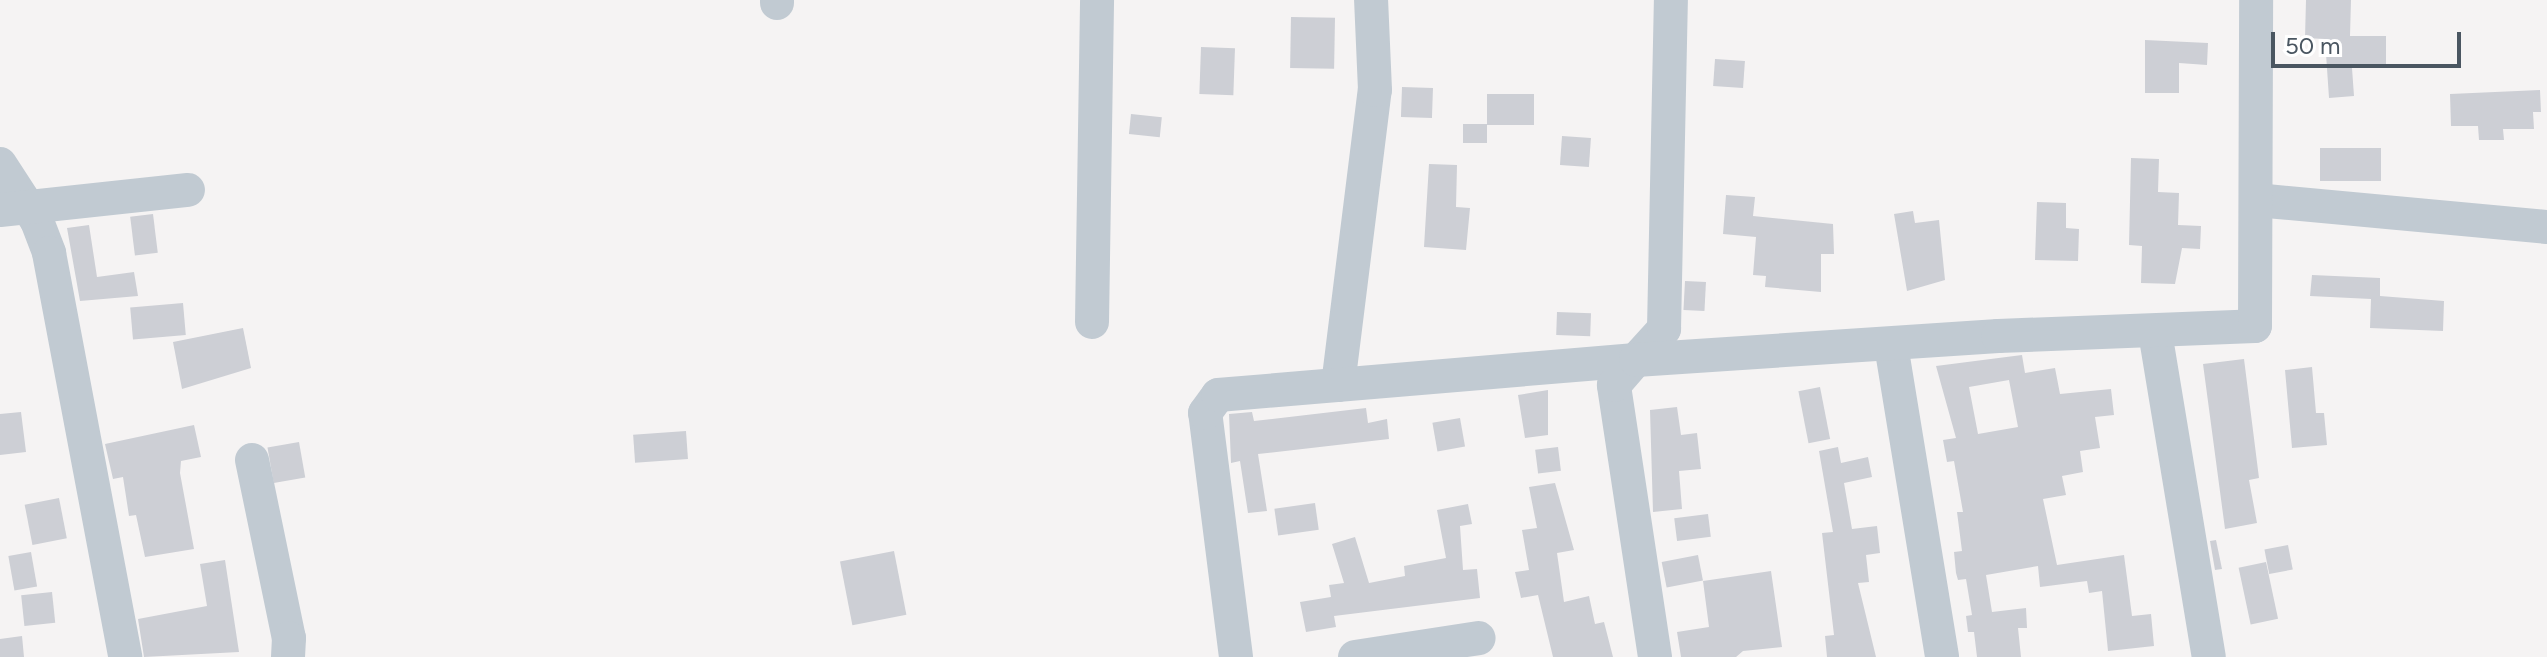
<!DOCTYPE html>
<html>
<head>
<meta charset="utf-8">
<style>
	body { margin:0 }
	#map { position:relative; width:2547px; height:657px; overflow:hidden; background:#f5f3f3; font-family:Figtree,sans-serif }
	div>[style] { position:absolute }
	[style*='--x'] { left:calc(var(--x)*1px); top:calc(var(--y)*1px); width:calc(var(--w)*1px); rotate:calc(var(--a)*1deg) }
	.building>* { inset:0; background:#cdcfd5; transform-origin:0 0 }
	.minor>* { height:34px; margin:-17px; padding:0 17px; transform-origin:17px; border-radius:17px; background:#c1cad2 }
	span { translate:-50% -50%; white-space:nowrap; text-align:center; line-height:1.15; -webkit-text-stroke:7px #fff; paint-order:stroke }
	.scale { position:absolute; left:2271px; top:32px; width:190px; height:36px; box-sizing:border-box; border:4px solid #4a5661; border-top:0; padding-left:10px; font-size:24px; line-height:28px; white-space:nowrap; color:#4a5661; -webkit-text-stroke:6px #fff; paint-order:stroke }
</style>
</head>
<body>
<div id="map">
	<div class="building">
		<i style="clip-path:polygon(2306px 0,2351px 0,2350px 36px,2386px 36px,2386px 68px,2352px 68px,2354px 96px,2329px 98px,2325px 39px,2305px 38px)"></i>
		<i style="left:1291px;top:17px;width:44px;height:51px;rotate:1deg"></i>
		<i style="clip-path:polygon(2145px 40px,2208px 43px,2207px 65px,2179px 63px,2179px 93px,2145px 93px)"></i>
		<i style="left:1201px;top:47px;width:34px;height:47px;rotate:2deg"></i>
		<i style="left:1715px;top:59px;width:30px;height:27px;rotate:4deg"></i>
		<i style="left:1402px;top:87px;width:31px;height:30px;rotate:2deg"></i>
		<i style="clip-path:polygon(2540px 90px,2541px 112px,2533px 112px,2534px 129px,2503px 129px,2504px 140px,2479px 140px,2478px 126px,2451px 126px,2450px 94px)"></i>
		<i style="left:1487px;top:94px;width:47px;height:31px"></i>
		<i style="left:1131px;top:114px;width:31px;height:20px;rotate:6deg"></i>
		<i style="left:1463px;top:124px;width:24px;height:19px"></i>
		<i style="left:1562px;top:136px;width:29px;height:29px;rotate:4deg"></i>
		<i style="left:2381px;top:148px;width:33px;height:61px;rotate:90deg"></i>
		<i style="clip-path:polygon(2131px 158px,2159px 159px,2158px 192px,2179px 193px,2178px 225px,2201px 226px,2200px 249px,2182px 248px,2175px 284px,2141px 283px,2142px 246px,2129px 245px)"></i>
		<i style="clip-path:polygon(1429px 164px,1457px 165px,1456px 207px,1470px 208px,1466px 250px,1424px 247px)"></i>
		<i style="clip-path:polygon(1726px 195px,1755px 197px,1753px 216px,1833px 224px,1834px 254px,1821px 254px,1821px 292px,1765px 287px,1766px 276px,1753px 275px,1756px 237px,1723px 234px)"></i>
		<i style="clip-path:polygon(2037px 202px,2066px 203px,2066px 228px,2079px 229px,2078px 261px,2035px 260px)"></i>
		<i style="clip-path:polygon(1913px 211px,1915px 223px,1939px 220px,1945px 280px,1907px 291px,1894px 214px)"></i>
		<i style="left:153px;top:214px;width:39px;height:23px;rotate:83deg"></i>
		<i style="clip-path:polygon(89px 225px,97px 277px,134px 272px,138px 296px,80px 301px,67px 228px)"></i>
		<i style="clip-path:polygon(2312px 275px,2380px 278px,2380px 296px,2444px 301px,2443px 331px,2370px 328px,2371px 299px,2310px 296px)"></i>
		<i style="left:1685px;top:281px;width:21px;height:29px;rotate:3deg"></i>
		<i style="left:183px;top:303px;width:32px;height:53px;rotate:85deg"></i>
		<i style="left:1557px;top:312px;width:34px;height:23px;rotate:2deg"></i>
		<i style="clip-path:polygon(243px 328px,251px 368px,182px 389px,173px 342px)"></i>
		<i style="clip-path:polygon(evenodd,2022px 355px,2025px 373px,2055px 368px,2060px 394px,2111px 389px,2114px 415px,2095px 417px,2100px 448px,2080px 451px,2083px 472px,2062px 476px,2066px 495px,2043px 499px,2057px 565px,2124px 555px,2132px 616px,2151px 614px,2154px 646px,2108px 651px,2102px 591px,2089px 593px,2087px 581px,2040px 587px,2038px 566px,1986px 575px,1992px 612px,2026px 608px,2027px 628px,2018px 628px,2021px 657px,1977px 657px,1974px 632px,1968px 632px,1966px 616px,1972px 615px,1966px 579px,1958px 580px,1956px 573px,1954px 552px,1962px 551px,1957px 512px,1963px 512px,1954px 461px,1947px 462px,1943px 440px,1956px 438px,1936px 366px,2022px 355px,2009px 380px,2018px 427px,1978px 434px,1969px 387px,2009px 380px)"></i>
		<i style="clip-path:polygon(2244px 359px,2259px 478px,2249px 480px,2257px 523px,2225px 529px,2203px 364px)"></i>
		<i style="clip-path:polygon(2312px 367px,2316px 413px,2324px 413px,2327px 445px,2292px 448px,2285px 370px)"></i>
		<i style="left:1820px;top:387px;width:53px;height:22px;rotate:79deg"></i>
		<i style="clip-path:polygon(1548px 390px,1548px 435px,1525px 438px,1518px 395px)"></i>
		<i style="clip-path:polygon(1677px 407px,1681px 435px,1697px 433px,1701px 469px,1679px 471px,1682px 509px,1653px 512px,1650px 410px)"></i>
		<i style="clip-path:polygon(1366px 408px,1368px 423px,1387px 419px,1389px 439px,1258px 454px,1267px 511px,1248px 513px,1240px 461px,1231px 463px,1229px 414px,1252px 412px,1254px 421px)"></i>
		<i style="clip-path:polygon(21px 412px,26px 452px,0 455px,0 414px)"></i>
		<i style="left:1460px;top:418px;width:29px;height:28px;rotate:80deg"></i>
		<i style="clip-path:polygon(194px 425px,201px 457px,181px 461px,180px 473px,194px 549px,145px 557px,136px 515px,129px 516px,123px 477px,113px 479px,105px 444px)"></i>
		<i style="left:686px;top:431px;width:28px;height:53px;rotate:86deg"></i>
		<i style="left:299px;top:442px;width:36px;height:32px;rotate:80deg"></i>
		<i style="left:1558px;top:447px;width:24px;height:23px;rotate:83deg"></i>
		<i style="clip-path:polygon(1838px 447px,1841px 463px,1868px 457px,1872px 477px,1844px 483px,1852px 529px,1877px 526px,1880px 553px,1866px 555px,1869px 582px,1858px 583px,1876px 657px,1827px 657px,1825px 636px,1834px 635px,1822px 533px,1833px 532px,1819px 451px)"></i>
		<i style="clip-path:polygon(1555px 483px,1574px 550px,1557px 553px,1564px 602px,1589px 596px,1595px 624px,1604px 622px,1613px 657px,1553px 657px,1538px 595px,1521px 598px,1515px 572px,1529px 570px,1522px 530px,1537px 528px,1529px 487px)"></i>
		<i style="left:59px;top:498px;width:41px;height:35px;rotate:79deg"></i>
		<i style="left:1315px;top:503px;width:27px;height:41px;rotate:82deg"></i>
		<i style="clip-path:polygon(1468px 504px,1472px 524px,1460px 526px,1463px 570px,1477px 569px,1480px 598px,1334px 616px,1336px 627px,1306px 632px,1300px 602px,1331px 597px,1329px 585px,1344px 583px,1332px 544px,1355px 537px,1369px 583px,1405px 576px,1404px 566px,1446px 558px,1437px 510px)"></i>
		<i style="left:1708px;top:514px;width:23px;height:34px;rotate:83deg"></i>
		<i style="clip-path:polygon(2216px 540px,2222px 569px,2215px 570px,2210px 541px)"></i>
		<i style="left:2288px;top:545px;width:25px;height:24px;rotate:79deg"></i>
		<i style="left:894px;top:551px;width:65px;height:55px;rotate:79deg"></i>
		<i style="left:31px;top:552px;width:35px;height:23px;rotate:80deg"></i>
		<i style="left:1698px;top:555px;width:26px;height:37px;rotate:79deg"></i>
		<i style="clip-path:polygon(225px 560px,239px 652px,144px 657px,138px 619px,207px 606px,200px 564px)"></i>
		<i style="left:2266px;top:562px;width:58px;height:28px;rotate:78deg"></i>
		<i style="clip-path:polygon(1771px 571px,1782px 647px,1743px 651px,1736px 657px,1681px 657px,1677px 632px,1709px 627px,1703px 581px)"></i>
		<i style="left:52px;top:592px;width:31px;height:31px;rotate:84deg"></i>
		<i style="clip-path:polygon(22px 636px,24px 657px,0 657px,0 639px)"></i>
	</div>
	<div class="minor">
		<i style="--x:777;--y:0;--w:3;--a:90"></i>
		<i style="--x:0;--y:164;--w:68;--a:57"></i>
		<i style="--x:37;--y:221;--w:34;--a:69"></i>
		<i style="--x:49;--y:253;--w:411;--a:79.3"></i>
		<i style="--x:2256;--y:200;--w:292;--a:5.3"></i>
		<i style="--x:0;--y:210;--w:189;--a:-6.1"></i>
		<i style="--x:1092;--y:322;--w:322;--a:-89.1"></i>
		<i style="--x:2155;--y:332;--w:329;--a:80.6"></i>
		<i style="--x:1891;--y:345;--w:316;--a:80.7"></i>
		<i style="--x:1338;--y:385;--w:297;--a:-82.9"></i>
		<i style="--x:1375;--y:90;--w:90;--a:-92.5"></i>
		<i style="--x:252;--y:460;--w:182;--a:78.3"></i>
		<i style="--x:289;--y:638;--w:19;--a:93"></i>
		<i style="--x:1236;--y:657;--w:246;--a:-97.2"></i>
		<i style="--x:1205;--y:413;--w:22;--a:-54"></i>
		<i style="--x:1218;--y:395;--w:419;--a:-4.8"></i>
		<i style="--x:1636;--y:360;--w:42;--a:-47.9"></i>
		<i style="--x:1664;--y:329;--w:329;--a:-88.8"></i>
		<i style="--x:1355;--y:657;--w:125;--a:-8.7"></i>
		<i style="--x:1655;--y:657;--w:275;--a:-98.6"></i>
		<i style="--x:1614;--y:385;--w:33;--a:-49"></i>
		<i style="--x:1636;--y:360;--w:363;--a:-3.8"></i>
		<i style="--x:1998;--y:336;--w:257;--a:-2.2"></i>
		<i style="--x:2255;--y:326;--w:326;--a:-89.8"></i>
	</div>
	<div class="scale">50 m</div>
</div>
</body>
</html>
